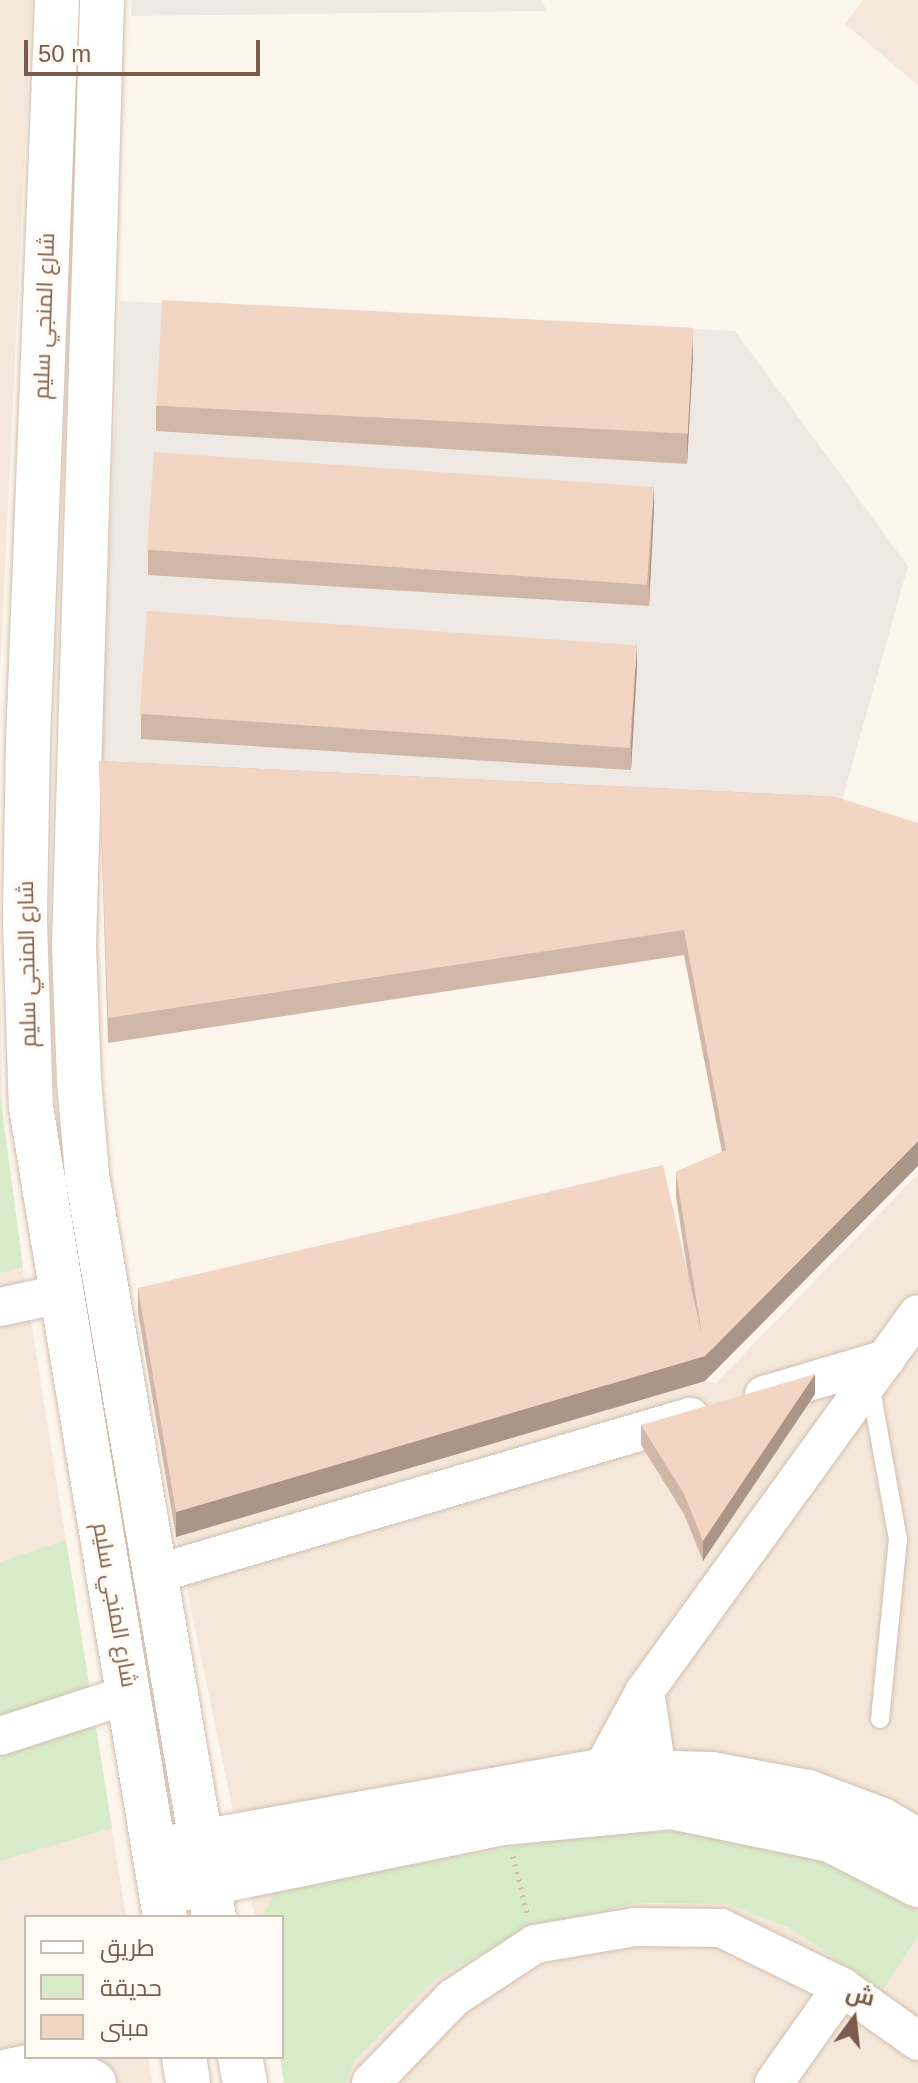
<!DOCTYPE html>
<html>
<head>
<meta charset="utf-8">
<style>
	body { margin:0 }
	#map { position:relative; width:918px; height:2083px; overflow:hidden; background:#fdf6ec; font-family:Arial,Cairo,sans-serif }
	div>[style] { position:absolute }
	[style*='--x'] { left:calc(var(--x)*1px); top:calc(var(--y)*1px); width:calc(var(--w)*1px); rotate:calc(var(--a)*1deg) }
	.residential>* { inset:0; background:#f5e8da }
	.industrial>* { inset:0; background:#efe9e4 }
	.green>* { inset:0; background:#d8ecc9 }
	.path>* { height:5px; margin-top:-2.5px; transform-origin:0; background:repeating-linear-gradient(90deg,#d9b8a5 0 2px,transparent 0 8px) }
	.roads { filter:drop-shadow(0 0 2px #d1beb0) drop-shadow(0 0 2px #d1beb0) }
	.service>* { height:18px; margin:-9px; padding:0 9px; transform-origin:9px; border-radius:9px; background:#fff }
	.minor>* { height:38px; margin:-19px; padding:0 19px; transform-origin:19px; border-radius:19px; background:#fff }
	.tertiary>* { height:44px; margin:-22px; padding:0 22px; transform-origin:22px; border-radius:22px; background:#fff }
	.secondary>* { height:44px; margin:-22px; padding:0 22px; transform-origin:22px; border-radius:22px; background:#fff }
	.wall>* { inset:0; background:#d1b7a8 }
	.shaded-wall>* { inset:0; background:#aa9588 }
	.building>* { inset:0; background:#f3d5c3; transform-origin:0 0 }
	span { translate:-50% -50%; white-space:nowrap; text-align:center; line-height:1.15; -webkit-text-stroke:6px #fffaf3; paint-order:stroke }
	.street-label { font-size:22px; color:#7a5c4d }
	.legend { position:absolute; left:24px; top:1915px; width:260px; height:144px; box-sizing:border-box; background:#fffaf3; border:2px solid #cabbb1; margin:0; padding:10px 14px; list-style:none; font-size:24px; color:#7a5c4d }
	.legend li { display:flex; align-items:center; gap:16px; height:40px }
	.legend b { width:40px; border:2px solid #cabbb1 }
	.north { position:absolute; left:814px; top:1979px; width:80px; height:80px; -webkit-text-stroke:6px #fffaf3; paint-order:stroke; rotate:15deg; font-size:22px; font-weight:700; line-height:32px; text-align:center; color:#7a5c4d }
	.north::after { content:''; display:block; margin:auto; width:28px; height:36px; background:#7a5c4d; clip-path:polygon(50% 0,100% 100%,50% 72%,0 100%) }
	.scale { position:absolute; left:24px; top:40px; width:236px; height:36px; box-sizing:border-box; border:4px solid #7a5c4d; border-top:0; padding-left:10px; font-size:24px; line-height:28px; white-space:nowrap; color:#7a5c4d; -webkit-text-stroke:6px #fffaf3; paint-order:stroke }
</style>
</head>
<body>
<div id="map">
	<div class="residential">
		<i style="clip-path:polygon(0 0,32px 0,0 673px)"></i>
		<i style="clip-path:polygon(863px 0,918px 0,918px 85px,845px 24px)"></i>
		<i style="clip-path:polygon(0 963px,3px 1146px,126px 1917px,26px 1917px,26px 2057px,148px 2057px,152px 2083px,0 2083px)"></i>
		<i style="clip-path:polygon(918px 1174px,918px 1911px,841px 1863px,571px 1836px,277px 1890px,262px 1917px,255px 1917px,176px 1537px,705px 1381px,716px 1383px)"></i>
		<i style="clip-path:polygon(638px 1903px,727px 1904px,792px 1929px,882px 1990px,918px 1936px,918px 2083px,346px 2083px,354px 2061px,434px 1980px,530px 1926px)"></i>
	</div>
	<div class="industrial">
		<i style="clip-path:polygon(132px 0,541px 0,547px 11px,131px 16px)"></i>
		<i style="clip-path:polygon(120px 301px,735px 331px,908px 566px,836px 822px,99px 786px)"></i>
	</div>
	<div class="green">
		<i style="clip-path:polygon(0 1094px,23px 1267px,0 1273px)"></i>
		<i style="clip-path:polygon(66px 1540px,112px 1828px,0 1861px,0 1562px)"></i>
		<i style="clip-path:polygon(709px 1830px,841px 1863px,918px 1911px,918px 1936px,882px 1991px,792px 1929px,727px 1904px,638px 1903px,531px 1926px,434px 1980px,354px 2061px,346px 2083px,284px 2083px,280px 2057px,282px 1917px,262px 1917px,276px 1890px,571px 1836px)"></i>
	</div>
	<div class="path">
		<i style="--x:513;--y:1856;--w:59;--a:76.2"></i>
	</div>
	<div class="roads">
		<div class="service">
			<i style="--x:870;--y:1384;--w:158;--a:79.8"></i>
			<i style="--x:898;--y:1539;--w:181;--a:95.7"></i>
		</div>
		<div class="minor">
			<i style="--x:0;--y:1307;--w:61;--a:-12.2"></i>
			<i style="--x:764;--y:1395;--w:127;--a:-16.4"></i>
			<i style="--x:152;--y:1575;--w:561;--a:-16.37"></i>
			<i style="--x:645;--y:1691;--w:81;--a:81.5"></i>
			<i style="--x:657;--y:1771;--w:32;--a:68"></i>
			<i style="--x:0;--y:1736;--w:137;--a:-17.9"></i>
			<i style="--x:589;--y:1794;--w:117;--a:-61.5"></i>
			<i style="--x:645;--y:1691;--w:465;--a:-54.1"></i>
			<i style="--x:371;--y:2083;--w:118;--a:-46"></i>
			<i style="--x:453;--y:1998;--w:98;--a:-33.4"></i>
			<i style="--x:535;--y:1944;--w:100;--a:-9.7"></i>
			<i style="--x:634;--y:1927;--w:87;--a:0.7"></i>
			<i style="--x:721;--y:1928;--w:135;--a:26"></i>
			<i style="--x:842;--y:1987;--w:93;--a:35.4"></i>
			<i style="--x:774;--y:2083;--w:118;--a:-54.7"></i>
		</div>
		<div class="tertiary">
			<i style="--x:156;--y:1850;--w:450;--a:-10.1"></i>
			<i style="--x:599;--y:1771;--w:113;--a:1.5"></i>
			<i style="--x:712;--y:1774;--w:98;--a:10.6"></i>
			<i style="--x:808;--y:1792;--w:79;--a:20.7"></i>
			<i style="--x:882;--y:1820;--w:42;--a:30.3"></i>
			<i style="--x:162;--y:1893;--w:348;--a:-11.6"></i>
			<i style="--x:503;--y:1823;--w:169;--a:-5.4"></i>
			<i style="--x:671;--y:1807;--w:162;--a:11.7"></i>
			<i style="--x:830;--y:1840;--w:99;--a:27.1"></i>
			<i style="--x:0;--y:2073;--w:75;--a:-12.4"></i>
		</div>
		<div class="secondary">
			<i style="--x:57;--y:0;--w:743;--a:92.24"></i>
			<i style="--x:28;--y:742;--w:179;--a:91"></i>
			<i style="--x:25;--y:921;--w:186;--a:88.2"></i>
			<i style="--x:31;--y:1107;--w:821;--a:80.61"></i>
			<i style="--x:102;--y:0;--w:945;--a:91.7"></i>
			<i style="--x:74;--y:945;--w:136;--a:87.9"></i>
			<i style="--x:79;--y:1081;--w:94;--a:85.1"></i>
			<i style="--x:87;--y:1175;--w:753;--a:80.29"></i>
			<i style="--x:184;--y:2057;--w:26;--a:81"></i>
			<i style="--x:240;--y:2057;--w:26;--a:79"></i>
			<i style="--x:53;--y:2062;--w:46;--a:27.1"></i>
		</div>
	</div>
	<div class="wall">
		<i style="clip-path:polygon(693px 357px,687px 464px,156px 431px,156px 406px)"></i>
		<i style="clip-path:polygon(654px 508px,649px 606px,148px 575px,148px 550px)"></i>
		<i style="clip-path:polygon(637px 667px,631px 770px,141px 739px,141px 714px)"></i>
		<i style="clip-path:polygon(99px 761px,836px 797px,705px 1381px,176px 1537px,138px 1313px,138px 1288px,689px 1281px,676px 1197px,676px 1172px,722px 1152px,684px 955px,108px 1043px)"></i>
		<i style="clip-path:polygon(815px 1394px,703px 1561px,684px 1514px,641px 1445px,641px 1425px)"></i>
	</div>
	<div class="shaded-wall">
		<i style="clip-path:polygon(693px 332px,693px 357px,687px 464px,687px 439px)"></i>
		<i style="clip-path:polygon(654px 483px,654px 508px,649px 606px,649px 581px)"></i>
		<i style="clip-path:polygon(637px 642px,637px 667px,631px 770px,631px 745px)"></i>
		<i style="clip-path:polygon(918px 1141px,918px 1166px,705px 1381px,176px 1537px,176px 1512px,705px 1356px)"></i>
		<i style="clip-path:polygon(815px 1374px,815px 1394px,703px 1561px,703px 1541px)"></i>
	</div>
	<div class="building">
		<i style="left:162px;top:300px;width:532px;height:106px;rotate:3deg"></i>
		<i style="left:154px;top:452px;width:501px;height:98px;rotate:4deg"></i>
		<i style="left:147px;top:611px;width:491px;height:103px;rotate:4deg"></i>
		<i style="clip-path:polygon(99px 761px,836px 797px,918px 823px,918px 1141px,705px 1356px,176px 1512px,138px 1288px,663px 1165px,702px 1335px,676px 1172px,726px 1150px,684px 930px,108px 1018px)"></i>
		<i style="clip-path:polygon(815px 1374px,703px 1541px,684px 1494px,641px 1425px)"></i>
	</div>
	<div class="street-label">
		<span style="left:44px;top:316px;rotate:-88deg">شارع المنجي سليم</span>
		<span style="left:27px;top:964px;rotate:-91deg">شارع المنجي سليم</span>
		<span style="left:115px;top:1605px;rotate:80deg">شارع المنجي سليم</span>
	</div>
	<ul class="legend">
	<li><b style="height:10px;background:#fff"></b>طريق</li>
	<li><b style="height:22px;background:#d8ecc9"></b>حديقة</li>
	<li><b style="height:22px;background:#f3d5c3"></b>مبنى</li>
	</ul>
	<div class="north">ش</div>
	<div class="scale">50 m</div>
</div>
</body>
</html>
